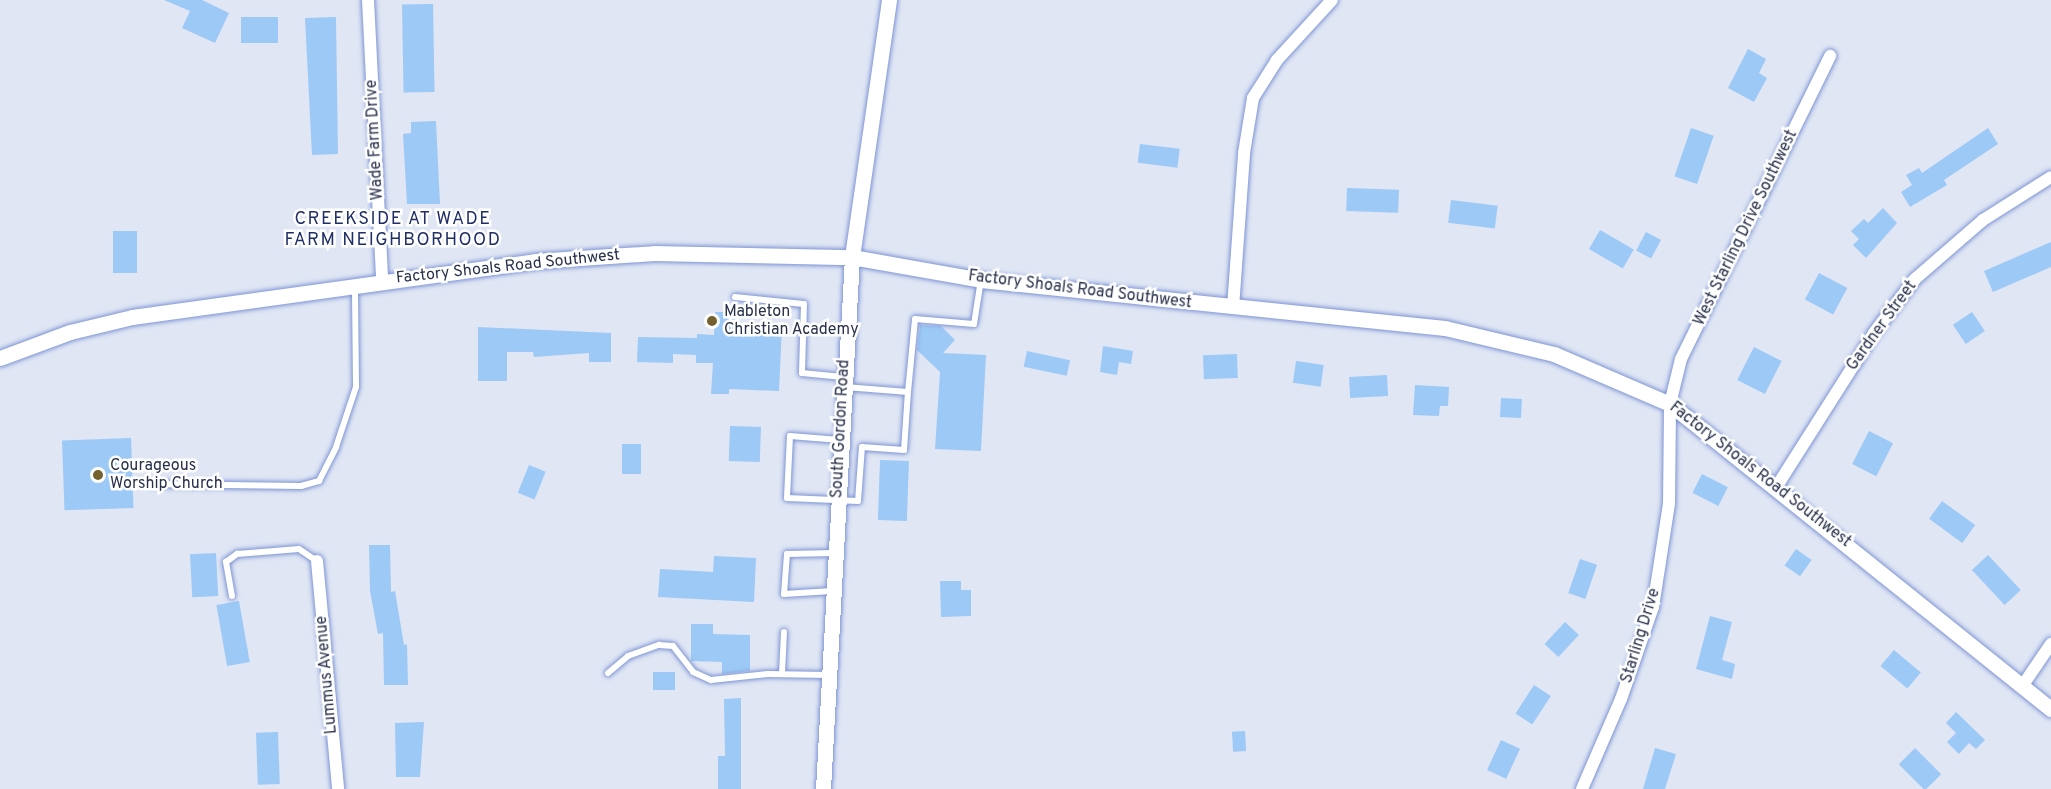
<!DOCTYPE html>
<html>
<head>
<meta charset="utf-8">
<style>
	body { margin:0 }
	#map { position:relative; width:2051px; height:789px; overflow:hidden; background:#e0e6f4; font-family:Overpass,sans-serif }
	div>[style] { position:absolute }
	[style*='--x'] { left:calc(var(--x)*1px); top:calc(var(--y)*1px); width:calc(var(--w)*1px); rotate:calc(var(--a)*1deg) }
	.building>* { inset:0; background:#9cc9f6; transform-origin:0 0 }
	.roads { filter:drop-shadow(0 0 2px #7e95d5) drop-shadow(0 0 2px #7e95d5) }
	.service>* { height:6px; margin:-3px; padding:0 3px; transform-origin:3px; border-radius:3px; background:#fff }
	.minor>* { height:12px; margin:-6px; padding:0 6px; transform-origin:6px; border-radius:6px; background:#fff }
	.tertiary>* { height:15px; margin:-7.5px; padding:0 7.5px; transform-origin:7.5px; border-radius:7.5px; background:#fff }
	.dots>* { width:16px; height:16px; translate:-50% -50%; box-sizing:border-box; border:3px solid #fff; border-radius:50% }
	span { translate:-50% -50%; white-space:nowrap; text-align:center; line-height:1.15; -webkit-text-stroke:5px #fff; paint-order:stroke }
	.street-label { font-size:16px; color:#27314b }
	.poi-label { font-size:16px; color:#27314b }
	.left { translate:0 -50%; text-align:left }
	.neighbourhood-label { font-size:18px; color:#1f2e66; letter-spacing:1.5px }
</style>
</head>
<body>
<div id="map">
	<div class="building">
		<i style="clip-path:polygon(164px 0,202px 0,229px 13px,215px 43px,182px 28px,190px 11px)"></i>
		<i style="left:433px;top:4px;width:88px;height:31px;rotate:89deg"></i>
		<i style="left:241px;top:17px;width:37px;height:26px"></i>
		<i style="clip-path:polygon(336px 17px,338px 154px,312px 155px,305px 18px)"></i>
		<i style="clip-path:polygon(1748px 49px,1766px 59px,1759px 73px,1767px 78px,1754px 102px,1728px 88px)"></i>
		<i style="clip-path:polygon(436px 121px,440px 204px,407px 204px,403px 134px,411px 133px,411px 122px)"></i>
		<i style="left:1691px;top:128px;width:24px;height:51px;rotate:19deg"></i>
		<i style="clip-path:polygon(1988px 128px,1998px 144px,1944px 180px,1947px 185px,1910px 207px,1901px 192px,1912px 185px,1906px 175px,1919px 168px,1922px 173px)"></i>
		<i style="left:1140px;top:144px;width:40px;height:19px;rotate:7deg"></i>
		<i style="left:1347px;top:188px;width:52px;height:23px;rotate:2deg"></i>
		<i style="left:1451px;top:200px;width:47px;height:23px;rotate:7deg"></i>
		<i style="clip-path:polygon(1883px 208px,1897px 223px,1866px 258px,1853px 245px,1859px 239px,1851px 231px,1864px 219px,1868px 223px)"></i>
		<i style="left:1600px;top:230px;width:39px;height:22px;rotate:30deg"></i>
		<i style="left:113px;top:231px;width:24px;height:42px"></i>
		<i style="left:1646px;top:232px;width:17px;height:21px;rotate:28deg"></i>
		<i style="clip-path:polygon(2051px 242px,2051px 267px,1993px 292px,1984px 271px)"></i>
		<i style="left:1819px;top:273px;width:32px;height:30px;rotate:28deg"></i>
		<i style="clip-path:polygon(715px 312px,733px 312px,732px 325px,782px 327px,779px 391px,729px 389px,729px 394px,711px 394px,713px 363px,696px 363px,696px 355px,673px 354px,673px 363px,637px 362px,638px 337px,697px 338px,697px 334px,714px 335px)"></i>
		<i style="left:1972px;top:312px;width:23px;height:23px;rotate:56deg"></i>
		<i style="clip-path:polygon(920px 325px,941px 326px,955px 340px,943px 353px,986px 355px,981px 451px,935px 449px,940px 372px,917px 350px)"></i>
		<i style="clip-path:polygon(478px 327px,611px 333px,611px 362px,589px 362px,589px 353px,534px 357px,533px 352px,507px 352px,507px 381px,478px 381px)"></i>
		<i style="clip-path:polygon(1103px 346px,1133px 351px,1131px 364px,1119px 362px,1117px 375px,1100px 372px)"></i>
		<i style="left:1754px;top:347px;width:31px;height:37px;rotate:27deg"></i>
		<i style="left:1027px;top:351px;width:44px;height:16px;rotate:12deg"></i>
		<i style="left:1237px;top:354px;width:24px;height:34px;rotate:88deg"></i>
		<i style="left:1296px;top:361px;width:28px;height:22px;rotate:8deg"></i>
		<i style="left:1387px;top:375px;width:21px;height:38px;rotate:87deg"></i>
		<i style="clip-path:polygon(1415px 385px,1449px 387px,1448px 406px,1440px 406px,1439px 416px,1413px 415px)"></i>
		<i style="left:1501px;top:398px;width:21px;height:19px;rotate:3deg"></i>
		<i style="left:730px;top:426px;width:31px;height:35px;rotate:2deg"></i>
		<i style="left:1869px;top:431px;width:27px;height:37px;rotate:27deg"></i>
		<i style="left:131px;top:438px;width:70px;height:69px;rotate:88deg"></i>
		<i style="left:622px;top:444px;width:19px;height:30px"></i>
		<i style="left:880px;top:460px;width:29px;height:60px;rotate:2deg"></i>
		<i style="left:529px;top:465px;width:18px;height:30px;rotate:22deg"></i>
		<i style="left:1702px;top:474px;width:29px;height:21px;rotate:27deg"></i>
		<i style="left:1942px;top:501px;width:41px;height:22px;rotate:36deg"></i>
		<i style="clip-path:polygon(369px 545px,390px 545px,391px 592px,395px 591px,404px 645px,407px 644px,408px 685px,384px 685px,383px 633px,378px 634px,370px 591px)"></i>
		<i style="left:1796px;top:549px;width:19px;height:20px;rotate:35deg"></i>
		<i style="left:216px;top:553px;width:43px;height:26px;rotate:87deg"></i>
		<i style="left:1988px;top:555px;width:48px;height:22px;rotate:47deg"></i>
		<i style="clip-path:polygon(714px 556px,756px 558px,754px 602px,658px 597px,660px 569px,713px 572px)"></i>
		<i style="left:1580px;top:559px;width:18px;height:36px;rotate:19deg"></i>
		<i style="clip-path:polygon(940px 581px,961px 581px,961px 590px,971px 590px,971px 616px,941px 617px)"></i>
		<i style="left:239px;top:601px;width:62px;height:23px;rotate:80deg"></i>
		<i style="clip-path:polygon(1710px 616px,1732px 622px,1722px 660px,1735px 664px,1732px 679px,1696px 669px)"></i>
		<i style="left:1565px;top:622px;width:19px;height:30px;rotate:43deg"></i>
		<i style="clip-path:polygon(691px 624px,713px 624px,713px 634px,750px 635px,750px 671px,722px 674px,722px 662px,691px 661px)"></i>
		<i style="left:1894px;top:650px;width:35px;height:21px;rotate:40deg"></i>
		<i style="left:653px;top:672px;width:22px;height:18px"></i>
		<i style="left:1534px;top:685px;width:20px;height:34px;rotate:33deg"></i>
		<i style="clip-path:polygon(741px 698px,741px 789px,718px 789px,718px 756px,725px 756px,724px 699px)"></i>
		<i style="clip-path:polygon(1956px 712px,1985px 740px,1976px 749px,1969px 743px,1959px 754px,1947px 742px,1956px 733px,1946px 723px)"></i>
		<i style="clip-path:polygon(424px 722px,420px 777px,396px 777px,395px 723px)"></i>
		<i style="left:1245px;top:731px;width:20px;height:13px;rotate:87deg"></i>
		<i style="left:278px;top:732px;width:52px;height:22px;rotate:88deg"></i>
		<i style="left:1501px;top:740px;width:21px;height:33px;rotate:25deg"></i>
		<i style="clip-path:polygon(1655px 748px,1676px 754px,1665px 789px,1643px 789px)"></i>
		<i style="left:1915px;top:748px;width:37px;height:23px;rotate:45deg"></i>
	</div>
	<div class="roads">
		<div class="service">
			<i style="--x:735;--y:297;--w:69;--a:5.8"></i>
			<i style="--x:804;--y:304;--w:69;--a:91.7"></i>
			<i style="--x:802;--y:373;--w:41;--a:5.6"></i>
			<i style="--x:908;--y:392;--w:73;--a:-84.5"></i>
			<i style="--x:915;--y:319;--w:59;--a:4.8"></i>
			<i style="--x:974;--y:324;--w:45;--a:-81"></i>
			<i style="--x:840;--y:440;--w:50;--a:-175.4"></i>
			<i style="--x:790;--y:436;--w:62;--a:92.8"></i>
			<i style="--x:787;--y:498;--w:71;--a:2.4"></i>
			<i style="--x:858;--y:501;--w:54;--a:-85.8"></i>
			<i style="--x:862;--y:447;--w:42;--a:4.1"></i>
			<i style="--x:904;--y:450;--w:58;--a:-86.1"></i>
			<i style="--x:908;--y:392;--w:63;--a:-175.5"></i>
			<i style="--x:151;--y:484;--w:150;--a:0.8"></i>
			<i style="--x:301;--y:486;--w:19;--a:-16"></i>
			<i style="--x:319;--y:481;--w:38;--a:-63"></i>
			<i style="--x:336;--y:447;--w:63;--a:-71.6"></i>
			<i style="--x:356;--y:387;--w:100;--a:-90.6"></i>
			<i style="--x:832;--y:591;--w:48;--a:176.4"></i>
			<i style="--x:784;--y:594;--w:40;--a:-85.7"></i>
			<i style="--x:787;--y:554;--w:47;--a:-1.2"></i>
			<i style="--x:232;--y:596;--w:35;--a:-100"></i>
			<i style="--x:226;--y:562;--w:14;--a:-36"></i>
			<i style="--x:237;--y:554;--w:62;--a:-4.6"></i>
			<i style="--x:299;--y:549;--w:22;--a:34"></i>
			<i style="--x:608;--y:673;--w:26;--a:-40"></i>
			<i style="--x:628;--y:656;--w:33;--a:-20"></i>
			<i style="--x:659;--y:645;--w:14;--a:4"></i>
			<i style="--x:673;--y:646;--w:33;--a:52"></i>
			<i style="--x:693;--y:672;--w:20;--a:24"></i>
			<i style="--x:711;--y:680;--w:57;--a:-6"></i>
			<i style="--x:768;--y:674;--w:60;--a:1"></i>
			<i style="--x:782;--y:674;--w:42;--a:-87.3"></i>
		</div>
		<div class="minor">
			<i style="--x:368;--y:0;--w:280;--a:87.1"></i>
			<i style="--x:1233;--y:308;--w:155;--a:-85.9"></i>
			<i style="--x:1244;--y:153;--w:56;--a:-80.7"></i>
			<i style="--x:1253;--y:98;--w:45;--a:-57.7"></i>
			<i style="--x:1277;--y:60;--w:81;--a:-47.5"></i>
			<i style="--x:1777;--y:486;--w:181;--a:-57.6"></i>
			<i style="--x:1874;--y:333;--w:68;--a:-52.8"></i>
			<i style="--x:1915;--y:279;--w:90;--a:-40.9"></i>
			<i style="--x:1983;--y:220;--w:80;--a:-32.3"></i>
			<i style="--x:317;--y:561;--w:229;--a:84.7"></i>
			<i style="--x:2023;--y:685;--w:50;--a:-55.7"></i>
			<i style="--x:1582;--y:789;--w:98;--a:-66.6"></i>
			<i style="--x:1621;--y:699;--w:97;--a:-70.8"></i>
			<i style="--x:1653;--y:607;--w:104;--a:-81.2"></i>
			<i style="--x:1669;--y:504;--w:100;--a:-89.4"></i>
			<i style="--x:1670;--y:404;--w:46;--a:-76.3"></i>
			<i style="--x:1681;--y:359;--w:338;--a:-63.8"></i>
		</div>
		<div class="tertiary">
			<i style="--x:0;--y:358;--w:75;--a:-20.4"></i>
			<i style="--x:70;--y:332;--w:64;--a:-13.6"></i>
			<i style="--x:132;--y:317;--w:407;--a:-7.9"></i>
			<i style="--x:535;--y:261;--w:119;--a:-3.8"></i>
			<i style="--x:654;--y:253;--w:198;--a:1.2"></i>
			<i style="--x:852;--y:257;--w:131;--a:10.1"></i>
			<i style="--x:981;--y:280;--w:466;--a:5.9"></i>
			<i style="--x:1445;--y:328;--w:112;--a:13.4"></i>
			<i style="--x:1554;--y:354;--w:126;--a:23.3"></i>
			<i style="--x:1670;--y:404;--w:488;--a:38.7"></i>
			<i style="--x:823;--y:789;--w:533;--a:-86.88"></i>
			<i style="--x:852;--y:257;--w:260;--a:-81.8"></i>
		</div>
	</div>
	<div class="dots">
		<i style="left:712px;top:321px;background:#74612f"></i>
		<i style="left:98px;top:475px;background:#74612f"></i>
	</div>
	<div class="street-label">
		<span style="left:375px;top:140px;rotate:-93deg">Wade Farm Drive</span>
		<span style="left:1746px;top:228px;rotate:-64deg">West Starling Drive Southwest</span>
		<span style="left:508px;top:267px;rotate:-6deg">Factory Shoals Road Southwest</span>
		<span style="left:1080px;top:290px;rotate:7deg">Factory Shoals Road Southwest</span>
		<span style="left:1882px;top:326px;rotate:-54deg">Gardner Street</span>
		<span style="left:841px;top:429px;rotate:-87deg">South Gordon Road</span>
		<span style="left:1760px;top:475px;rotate:38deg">Factory Shoals Road Southwest</span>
		<span style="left:1641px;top:636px;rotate:-73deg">Starling Drive</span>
		<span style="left:327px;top:675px;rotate:-95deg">Lummus Avenue</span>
	</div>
	<div class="poi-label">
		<span class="left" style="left:724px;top:321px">Mableton<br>Christian Academy</span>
		<span class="left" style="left:110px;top:475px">Courageous<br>Worship Church</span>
	</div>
	<div class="neighbourhood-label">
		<span style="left:393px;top:231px">CREEKSIDE AT WADE<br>FARM NEIGHBORHOOD</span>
	</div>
</div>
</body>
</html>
